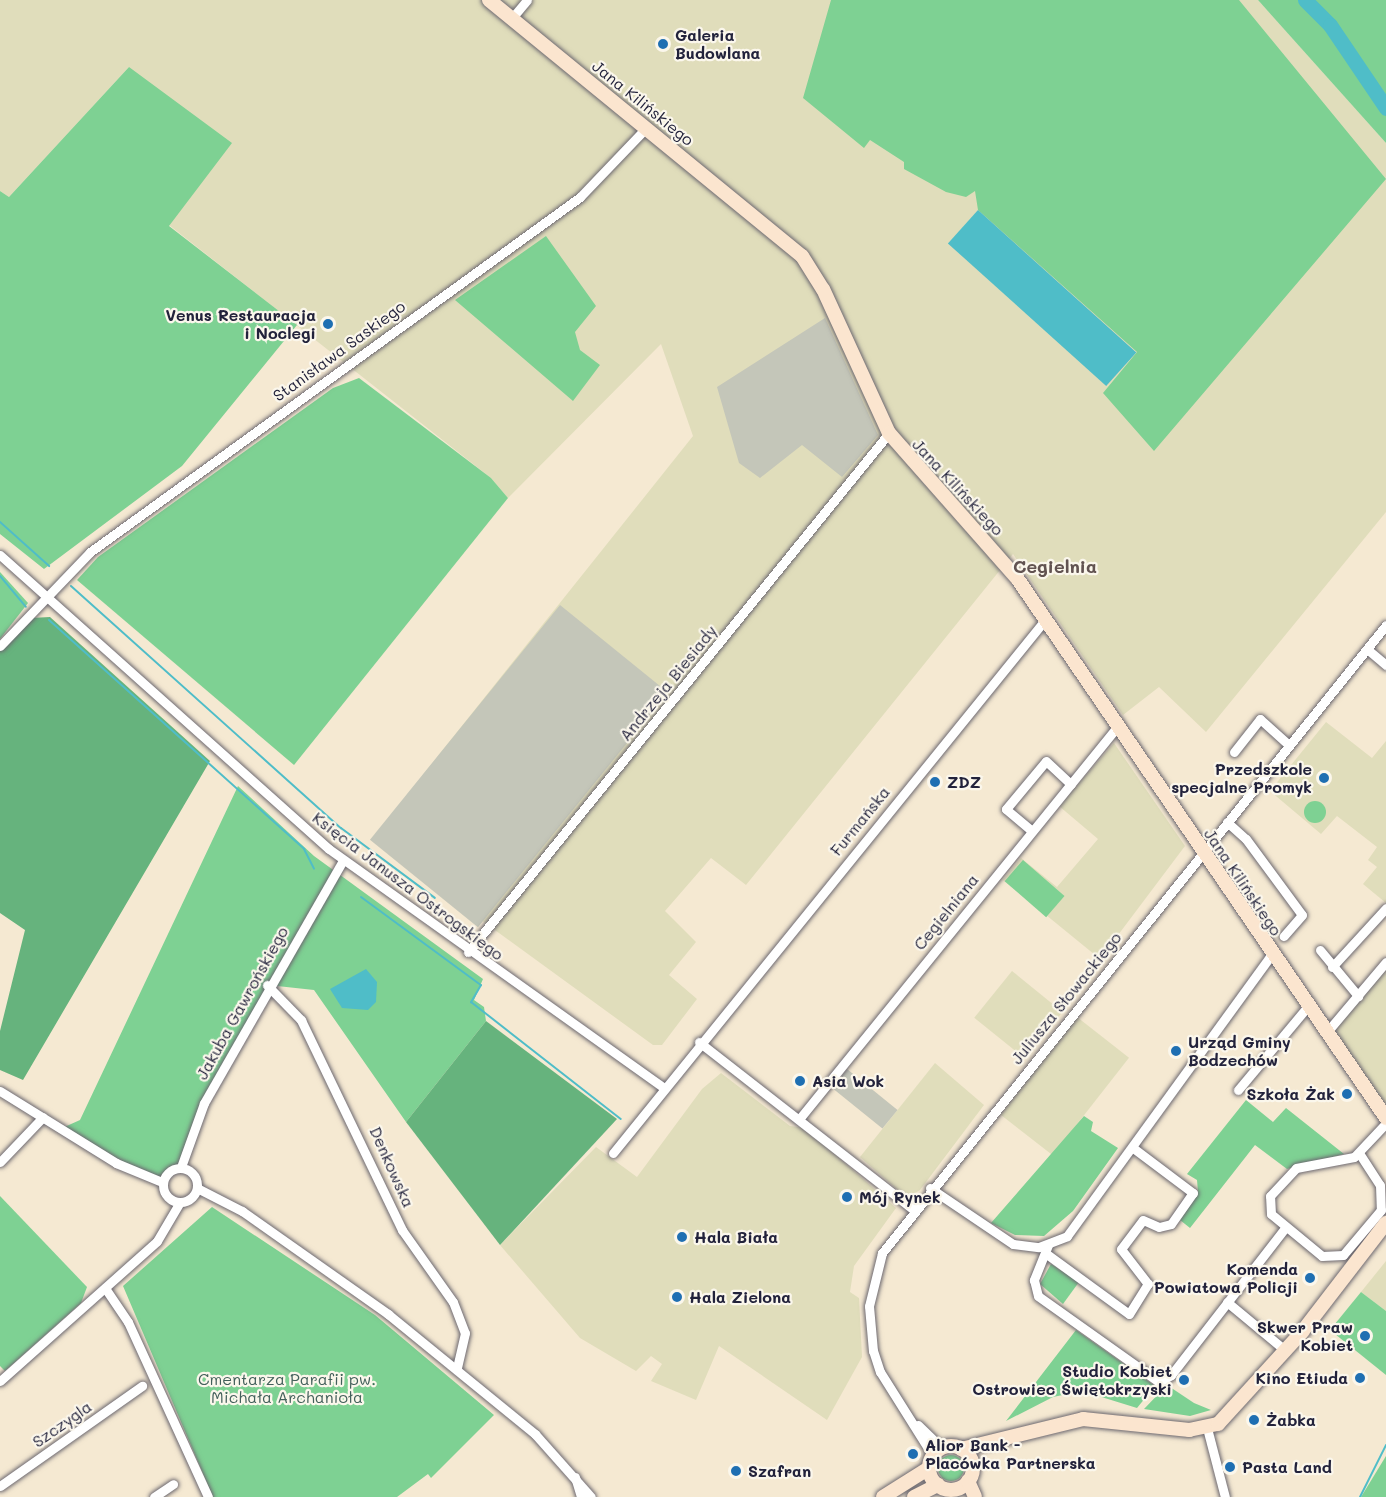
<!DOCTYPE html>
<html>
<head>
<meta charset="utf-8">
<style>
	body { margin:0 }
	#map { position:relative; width:1386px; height:1497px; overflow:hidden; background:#f5e9d2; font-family:Mali,sans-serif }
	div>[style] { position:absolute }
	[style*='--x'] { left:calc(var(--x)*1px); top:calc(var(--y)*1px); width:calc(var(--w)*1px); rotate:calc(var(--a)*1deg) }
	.built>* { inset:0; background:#e0ddbb; transform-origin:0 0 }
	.industrial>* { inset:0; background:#c4c6b9; transform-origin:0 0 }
	.green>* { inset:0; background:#7ed193; transform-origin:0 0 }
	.round { border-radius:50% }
	.forest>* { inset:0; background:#66b37d }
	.water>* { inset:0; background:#4fbdc8; transform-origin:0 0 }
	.stream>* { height:2px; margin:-1px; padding:0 1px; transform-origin:1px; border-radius:1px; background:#4fbdc8 }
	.river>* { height:15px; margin:-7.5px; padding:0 7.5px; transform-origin:7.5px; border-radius:7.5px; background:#4fbdc8 }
	.roads { filter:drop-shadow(0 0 2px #6c6870) drop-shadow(0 0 2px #6c6870) }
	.street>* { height:9px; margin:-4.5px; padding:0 4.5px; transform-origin:4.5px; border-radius:4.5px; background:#fff }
	.street>.ring { margin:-4.5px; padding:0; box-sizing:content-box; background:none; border:9px solid #fff; border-radius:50% }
	.secondary>* { height:14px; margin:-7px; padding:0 7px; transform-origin:7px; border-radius:7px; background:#fbe5cf }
	.secondary>.ring { margin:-7px; padding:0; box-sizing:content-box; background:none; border:14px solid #fbe5cf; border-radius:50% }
	.dots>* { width:16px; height:16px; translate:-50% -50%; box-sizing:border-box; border:3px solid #fbf7ec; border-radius:50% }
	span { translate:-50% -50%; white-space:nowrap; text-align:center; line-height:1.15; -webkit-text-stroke:4.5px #fbf7ec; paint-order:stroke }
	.poi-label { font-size:16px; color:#22223b; font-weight:700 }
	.left { translate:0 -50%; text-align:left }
	.right { translate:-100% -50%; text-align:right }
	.street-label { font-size:16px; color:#22223b }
	.park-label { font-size:16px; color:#425f5a }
	.neighbourhood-label { font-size:18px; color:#625351; font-weight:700 }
</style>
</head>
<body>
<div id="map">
	<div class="built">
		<i style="clip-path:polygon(0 0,1258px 0,1386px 143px,1386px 512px,1206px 732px,1159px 687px,1123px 715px,1013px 554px,746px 885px,711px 858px,665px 911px,696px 942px,669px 975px,697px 999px,662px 1045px,653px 1045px,371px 840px,693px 436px,661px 344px,508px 498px,491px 478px,169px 225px,129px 67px,9px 197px,0 191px)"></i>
		<i style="clip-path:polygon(1326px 722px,1372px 758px,1386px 741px,1386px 903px,1363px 884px,1377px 867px,1368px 860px,1377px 847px,1337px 816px,1321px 834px,1270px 791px)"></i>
		<i style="clip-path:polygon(1114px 743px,1185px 846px,1100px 959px,1003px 880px,1021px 858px,1057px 887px,1098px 839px,1059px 806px)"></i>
		<i style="clip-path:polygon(1386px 968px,1386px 1104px,1326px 1033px)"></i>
		<i style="left:1012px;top:971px;width:65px;height:60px;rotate:39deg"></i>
		<i style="left:1077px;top:1017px;width:66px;height:124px;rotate:38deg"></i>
		<i style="clip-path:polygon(935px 1063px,984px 1105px,920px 1190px,907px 1198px,860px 1157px)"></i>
		<i style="clip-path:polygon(721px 1073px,790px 1126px,805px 1128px,896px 1208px,854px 1266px,850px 1292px,859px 1298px,862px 1357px,827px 1420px,719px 1346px,696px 1400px,651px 1381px,662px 1364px,651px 1356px,636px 1371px,580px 1338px,500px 1245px,596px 1147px,637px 1177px,702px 1089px)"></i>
		<i style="clip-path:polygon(1386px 1261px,1386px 1311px,1361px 1292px)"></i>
	</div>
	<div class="industrial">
		<i style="clip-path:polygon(825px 318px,878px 435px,842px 477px,802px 445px,760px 478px,739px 463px,717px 387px)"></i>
		<i style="left:560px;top:605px;width:139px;height:302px;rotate:39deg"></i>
		<i style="left:847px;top:1069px;width:65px;height:24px;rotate:39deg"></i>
	</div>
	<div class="green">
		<i style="clip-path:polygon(831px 0,1239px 0,1386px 179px,1154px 451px,1103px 393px,1137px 352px,978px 210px,975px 191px,966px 197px,946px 192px,904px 169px,904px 162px,870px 140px,864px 148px,803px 98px)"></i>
		<i style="clip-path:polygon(1258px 0,1386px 0,1386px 143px)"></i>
		<i style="clip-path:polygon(129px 67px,232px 143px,169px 226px,297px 325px,182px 466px,44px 569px,0 534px,0 191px,9px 197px)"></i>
		<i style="clip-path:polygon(546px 236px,596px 306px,575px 332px,580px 350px,600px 365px,573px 401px,455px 300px)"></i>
		<i style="clip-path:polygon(359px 378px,491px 478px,508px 498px,294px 765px,77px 580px,98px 557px,333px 388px)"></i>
		<i style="clip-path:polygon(0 572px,28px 603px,0 639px)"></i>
		<i style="clip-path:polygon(238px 786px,314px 856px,483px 979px,474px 1000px,484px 1007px,486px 1021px,406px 1122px,314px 990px,268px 985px,204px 1103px,181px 1167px,168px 1172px,162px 1182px,60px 1129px,80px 1120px)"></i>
		<i class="round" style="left:1304px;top:801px;width:22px;height:22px"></i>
		<i style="left:1023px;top:860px;width:55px;height:28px;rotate:41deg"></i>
		<i style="clip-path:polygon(1246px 1100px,1273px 1122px,1286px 1108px,1344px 1154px,1287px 1169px,1255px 1145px,1190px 1228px,1180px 1220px,1198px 1192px,1197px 1180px,1187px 1174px)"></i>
		<i style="clip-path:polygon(1084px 1116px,1093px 1122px,1091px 1131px,1118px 1148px,1073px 1211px,1044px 1236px,1015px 1235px,991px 1223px)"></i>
		<i style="clip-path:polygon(0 1196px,87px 1287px,81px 1303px,5px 1371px,0 1366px)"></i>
		<i style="clip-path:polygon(212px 1207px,375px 1315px,494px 1415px,431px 1478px,428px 1474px,397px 1497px,213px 1497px,123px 1286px)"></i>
		<i style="clip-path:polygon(1051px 1264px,1079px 1282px,1063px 1304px,1040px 1284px)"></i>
		<i style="clip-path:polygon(1361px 1292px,1386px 1311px,1386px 1375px,1330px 1330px)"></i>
		<i style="clip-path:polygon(1076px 1330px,1155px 1386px,1137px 1408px,1082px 1391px,1053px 1397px,1006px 1421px)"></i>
		<i style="clip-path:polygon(1167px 1385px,1194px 1403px,1211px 1410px,1190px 1416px,1144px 1409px)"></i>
		<i class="round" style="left:938px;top:1455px;width:26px;height:26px"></i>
		<i style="clip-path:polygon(1386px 1456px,1386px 1497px,1361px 1497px)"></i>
	</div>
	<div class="forest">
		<i style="clip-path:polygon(50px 617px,210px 761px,23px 1080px,0 1070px,0 1031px,25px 930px,0 913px,0 651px,31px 618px)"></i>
		<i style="clip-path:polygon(486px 1021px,617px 1119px,500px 1245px,406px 1122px)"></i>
	</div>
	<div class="water">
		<i style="left:978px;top:210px;width:213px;height:45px;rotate:42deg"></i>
		<i style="clip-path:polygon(366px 969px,377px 982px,376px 1002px,368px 1010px,342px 1008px,330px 989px)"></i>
	</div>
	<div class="stream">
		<i style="--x:0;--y:522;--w:66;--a:41.9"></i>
		<i style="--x:0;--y:576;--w:40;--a:50"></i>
		<i style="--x:71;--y:586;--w:363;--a:41.9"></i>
		<i style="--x:341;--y:828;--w:117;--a:36.7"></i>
		<i style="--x:49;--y:620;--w:343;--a:41.9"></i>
		<i style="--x:304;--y:849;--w:22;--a:63"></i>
		<i style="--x:361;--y:897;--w:149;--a:36.3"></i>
		<i style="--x:481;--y:985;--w:20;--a:120"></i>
		<i style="--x:471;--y:1002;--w:190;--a:38"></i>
		<i style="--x:1360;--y:1497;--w:58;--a:-63.4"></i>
	</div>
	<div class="river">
		<i style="--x:1305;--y:0;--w:35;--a:45"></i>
		<i style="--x:1330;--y:25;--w:100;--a:56"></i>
	</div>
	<div class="roads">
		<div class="street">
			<i style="--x:512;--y:18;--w:23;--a:-50"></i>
			<i style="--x:0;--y:555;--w:441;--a:41.8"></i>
			<i style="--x:329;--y:849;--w:410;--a:35.5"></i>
			<i style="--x:0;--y:646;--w:130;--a:-46.2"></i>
			<i style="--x:90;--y:552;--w:605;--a:-35.92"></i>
			<i style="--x:580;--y:197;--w:95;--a:-46.3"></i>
			<i style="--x:1367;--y:649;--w:25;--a:40"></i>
			<i style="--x:1234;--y:752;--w:42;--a:-51.8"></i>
			<i style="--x:1260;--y:719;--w:39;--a:42"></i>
			<i style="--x:1227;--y:822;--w:25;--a:42"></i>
			<i style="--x:1246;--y:839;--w:94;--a:53.6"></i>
			<i style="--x:1302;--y:915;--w:28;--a:131"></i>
			<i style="--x:1032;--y:831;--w:34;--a:-140"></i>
			<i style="--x:1006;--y:809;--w:62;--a:-50.2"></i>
			<i style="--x:1046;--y:761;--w:34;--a:43"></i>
			<i style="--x:1320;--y:950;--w:60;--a:50.4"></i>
			<i style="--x:468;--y:952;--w:668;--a:-50.95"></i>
			<i style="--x:1332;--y:967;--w:80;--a:-47.5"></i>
			<i style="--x:267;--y:985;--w:49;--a:45.8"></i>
			<i style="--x:301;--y:1020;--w:233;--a:64.3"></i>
			<i style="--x:402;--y:1230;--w:88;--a:54.7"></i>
			<i style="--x:453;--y:1302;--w:33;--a:69"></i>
			<i style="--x:465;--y:1333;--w:37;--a:103"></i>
			<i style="--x:1326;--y:1033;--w:93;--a:-49.8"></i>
			<i style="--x:699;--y:1042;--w:271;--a:38"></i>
			<i style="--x:1238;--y:1090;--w:109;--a:-50.2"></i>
			<i style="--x:0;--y:1091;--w:137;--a:31.8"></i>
			<i style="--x:116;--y:1163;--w:50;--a:22.4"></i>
			<i style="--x:800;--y:1118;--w:503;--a:-50.97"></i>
			<i style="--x:613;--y:1153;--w:686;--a:-50.98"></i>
			<i style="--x:1359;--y:1153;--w:38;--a:57"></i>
			<i style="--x:1380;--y:1185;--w:25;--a:88"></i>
			<i style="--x:1381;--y:1210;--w:59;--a:130.2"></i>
			<i style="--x:1343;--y:1255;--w:21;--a:177"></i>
			<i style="--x:1322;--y:1256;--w:66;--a:-140.5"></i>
			<i style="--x:1271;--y:1214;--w:18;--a:-93"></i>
			<i style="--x:1270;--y:1196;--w:38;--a:-47"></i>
			<i style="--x:1296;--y:1168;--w:59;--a:-10.7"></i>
			<i style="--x:1354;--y:1157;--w:47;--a:-46.7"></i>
			<i style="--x:0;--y:1162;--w:62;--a:-46.3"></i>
			<i style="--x:181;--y:1167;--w:68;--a:-70.2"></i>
			<i style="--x:204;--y:1103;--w:280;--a:-60.2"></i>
			<i class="ring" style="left:163px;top:1168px;width:25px;height:25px"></i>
			<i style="--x:197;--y:1188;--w:51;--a:27.1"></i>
			<i style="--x:242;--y:1211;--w:179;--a:35.2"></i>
			<i style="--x:388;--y:1314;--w:190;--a:39.2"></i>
			<i style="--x:535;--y:1434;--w:84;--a:48.4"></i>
			<i style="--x:930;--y:1188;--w:100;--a:34"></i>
			<i style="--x:1013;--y:1244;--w:26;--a:7"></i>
			<i style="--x:1039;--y:1247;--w:30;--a:-21"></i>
			<i style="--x:1067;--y:1236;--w:349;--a:-54"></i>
			<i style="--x:1048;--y:1245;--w:38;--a:112"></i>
			<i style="--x:1034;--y:1280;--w:16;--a:76"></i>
			<i style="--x:1038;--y:1296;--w:148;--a:35.4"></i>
			<i style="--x:1159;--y:1382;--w:14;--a:-30"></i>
			<i style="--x:1171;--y:1375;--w:186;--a:-52.2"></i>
			<i style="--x:1048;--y:1255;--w:100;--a:36.1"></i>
			<i style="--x:1129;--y:1314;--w:36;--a:-58"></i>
			<i style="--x:1148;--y:1284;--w:44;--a:-127.6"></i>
			<i style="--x:1121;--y:1249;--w:36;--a:-53"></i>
			<i style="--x:1143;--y:1220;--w:17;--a:24"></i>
			<i style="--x:1159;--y:1227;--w:12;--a:-14"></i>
			<i style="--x:1171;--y:1224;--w:38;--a:-55"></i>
			<i style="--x:1193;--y:1193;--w:75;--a:-143.1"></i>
			<i style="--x:105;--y:1288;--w:41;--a:55.9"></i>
			<i style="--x:128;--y:1322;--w:192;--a:65.4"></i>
			<i style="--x:1227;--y:1302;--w:77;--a:39.7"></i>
			<i style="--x:0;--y:1381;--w:210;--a:-41.7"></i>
			<i style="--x:157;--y:1241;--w:45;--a:-59.5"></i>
			<i style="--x:918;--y:1425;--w:33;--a:44"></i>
			<i style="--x:1207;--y:1428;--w:71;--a:75.4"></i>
			<i style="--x:933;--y:1456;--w:99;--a:-122.2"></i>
			<i style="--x:880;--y:1372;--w:22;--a:-108"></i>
			<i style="--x:873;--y:1351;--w:45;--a:-95.1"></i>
			<i style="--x:869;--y:1306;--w:55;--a:-76.2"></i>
			<i style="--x:882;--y:1253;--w:805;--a:-51.25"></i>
			<i style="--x:575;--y:1477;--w:21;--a:73"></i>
			<i style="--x:0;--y:1486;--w:174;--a:-35.2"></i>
			<i style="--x:154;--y:1497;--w:23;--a:-34"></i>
		</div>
		<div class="secondary">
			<i style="--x:489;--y:0;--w:404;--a:39.3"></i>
			<i style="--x:802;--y:256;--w:39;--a:58"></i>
			<i style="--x:823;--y:289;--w:158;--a:65.4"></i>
			<i style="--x:889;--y:433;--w:193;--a:48.6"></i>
			<i style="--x:1017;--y:578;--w:654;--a:55.65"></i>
			<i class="ring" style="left:929px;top:1446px;width:30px;height:30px"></i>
			<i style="--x:961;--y:1449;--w:126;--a:-13.8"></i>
			<i style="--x:1083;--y:1419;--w:107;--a:5.9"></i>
			<i style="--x:1189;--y:1430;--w:30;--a:-12"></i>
			<i style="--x:1218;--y:1424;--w:125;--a:-47.6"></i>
			<i style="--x:1302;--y:1332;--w:138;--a:-52.4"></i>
			<i style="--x:968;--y:1481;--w:17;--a:66"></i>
			<i style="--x:883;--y:1497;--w:54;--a:-32.2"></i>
			<i style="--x:914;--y:1497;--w:27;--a:-27"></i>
		</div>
	</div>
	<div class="dots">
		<i style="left:663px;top:44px;background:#1f6fb2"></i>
		<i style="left:328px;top:324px;background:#1f6fb2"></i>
		<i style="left:1324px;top:778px;background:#1f6fb2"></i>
		<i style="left:935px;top:782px;background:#1f6fb2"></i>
		<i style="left:1176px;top:1051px;background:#1f6fb2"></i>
		<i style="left:800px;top:1081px;background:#1f6fb2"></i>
		<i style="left:1347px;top:1094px;background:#1f6fb2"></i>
		<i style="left:847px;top:1197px;background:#1f6fb2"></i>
		<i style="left:682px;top:1237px;background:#1f6fb2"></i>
		<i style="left:1310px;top:1278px;background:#1f6fb2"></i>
		<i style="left:677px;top:1297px;background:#1f6fb2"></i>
		<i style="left:1365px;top:1336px;background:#1f6fb2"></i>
		<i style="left:1360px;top:1378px;background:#1f6fb2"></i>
		<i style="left:1184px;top:1380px;background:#1f6fb2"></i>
		<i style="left:1254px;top:1420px;background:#1f6fb2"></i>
		<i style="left:913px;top:1454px;background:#1f6fb2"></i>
		<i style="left:1230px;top:1467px;background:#1f6fb2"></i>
		<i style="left:736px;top:1471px;background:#1f6fb2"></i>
	</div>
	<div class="poi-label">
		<span class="left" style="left:675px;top:44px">Galeria<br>Budowlana</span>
		<span class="right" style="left:316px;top:324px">Venus Restauracja<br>i Noclegi</span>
		<span class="right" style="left:1312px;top:778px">Przedszkole<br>specjalne Promyk</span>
		<span class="left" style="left:947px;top:782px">ZDZ</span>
		<span class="left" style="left:1188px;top:1051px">Urząd Gminy<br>Bodzechów</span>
		<span class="left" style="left:812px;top:1081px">Asia Wok</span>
		<span class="right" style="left:1335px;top:1094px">Szkoła Żak</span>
		<span class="left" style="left:859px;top:1197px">Mój Rynek</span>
		<span class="left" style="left:694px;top:1237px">Hala Biała</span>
		<span class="right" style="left:1298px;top:1278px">Komenda<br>Powiatowa Policji</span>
		<span class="left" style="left:689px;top:1297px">Hala Zielona</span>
		<span class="right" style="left:1353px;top:1336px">Skwer Praw<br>Kobiet</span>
		<span class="right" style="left:1172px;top:1380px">Studio Kobiet<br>Ostrowiec Świętokrzyski</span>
		<span class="right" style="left:1348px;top:1378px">Kino Etiuda</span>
		<span class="left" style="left:1266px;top:1420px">Żabka</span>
		<span class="left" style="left:925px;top:1454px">Alior Bank -<br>Placówka Partnerska</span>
		<span class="left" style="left:1242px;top:1467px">Pasta Land</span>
		<span class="left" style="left:748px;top:1471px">Szafran</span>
	</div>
	<div class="street-label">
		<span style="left:643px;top:103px;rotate:39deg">Jana Kilińskiego</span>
		<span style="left:339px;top:351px;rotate:-36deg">Stanisława Saskiego</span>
		<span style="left:958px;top:487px;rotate:47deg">Jana Kilińskiego</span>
		<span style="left:668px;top:683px;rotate:-51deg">Andrzeja Biesiady</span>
		<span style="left:860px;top:821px;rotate:-51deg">Furmańska</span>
		<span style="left:1243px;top:882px;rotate:56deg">Jana Kilińskiego</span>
		<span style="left:408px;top:886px;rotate:37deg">Księcia Janusza Ostrogskiego</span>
		<span style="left:946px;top:912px;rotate:-51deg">Cegielniana</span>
		<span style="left:1066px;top:998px;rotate:-51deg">Juliusza Słowackiego</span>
		<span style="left:242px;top:1003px;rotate:-61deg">Jakuba Gawrońskiego</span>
		<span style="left:392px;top:1167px;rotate:66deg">Denkowska</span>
		<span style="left:62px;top:1424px;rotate:-35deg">Szczygla</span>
	</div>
	<div class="park-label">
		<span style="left:287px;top:1388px">Cmentarza Parafii pw.<br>Michała Archanioła</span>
	</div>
	<div class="neighbourhood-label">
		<span style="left:1055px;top:566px">Cegielnia</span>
	</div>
</div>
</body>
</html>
